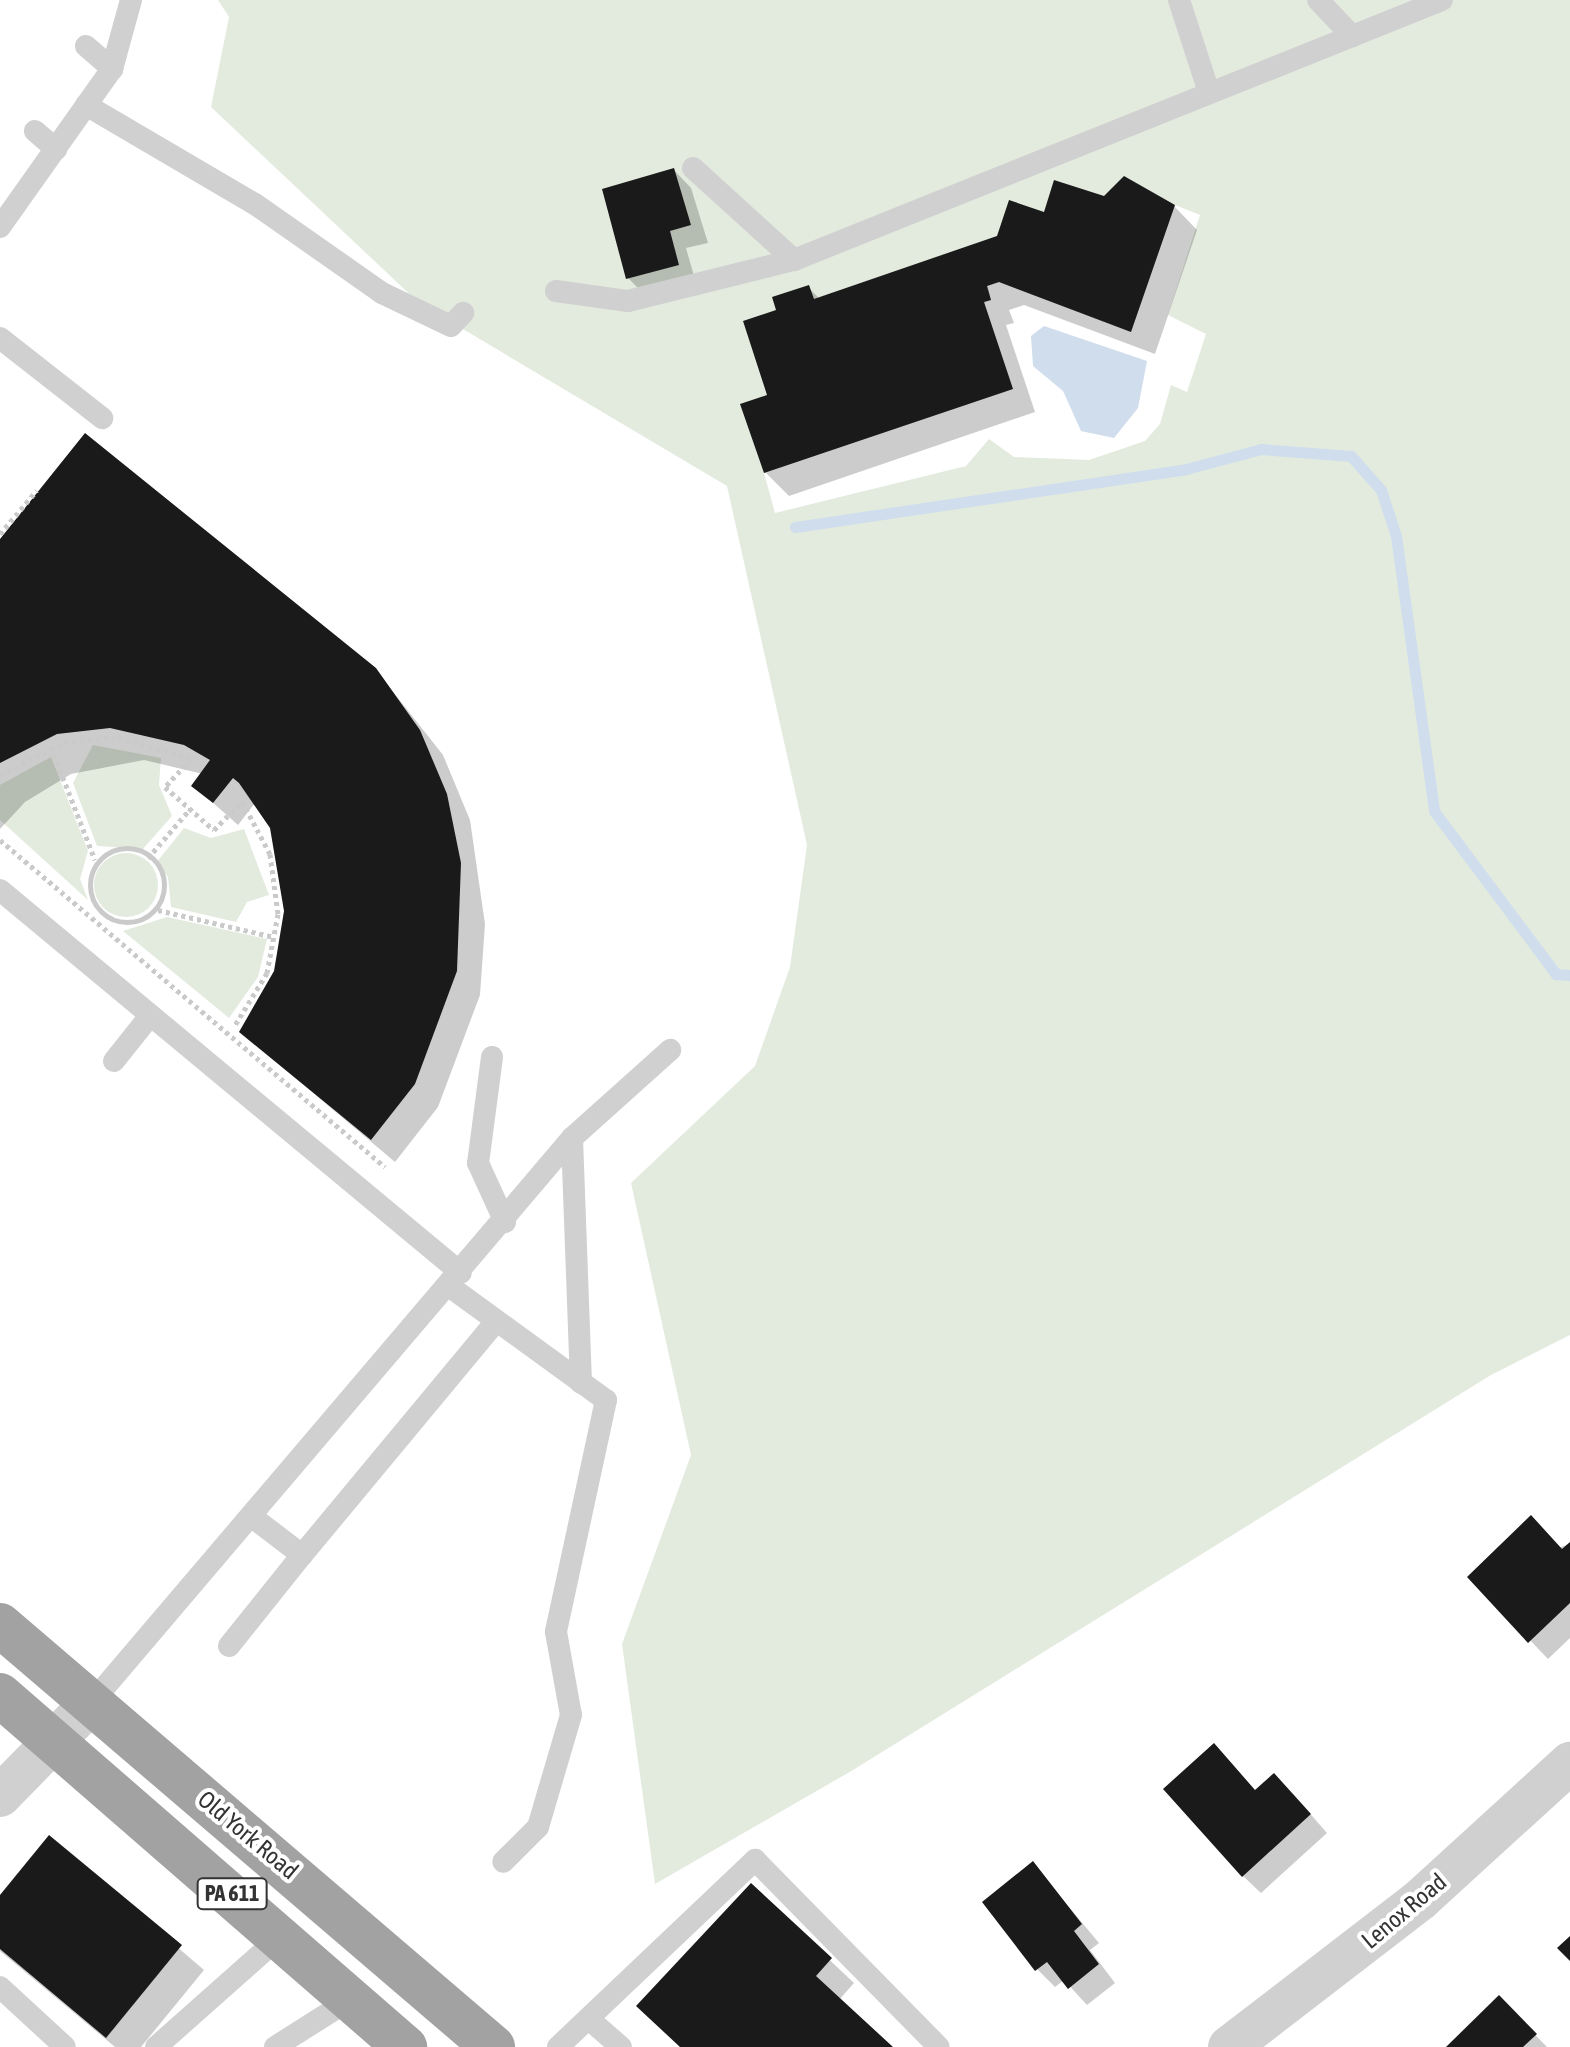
<!DOCTYPE html>
<html>
<head>
<meta charset="utf-8">
<style>
	body { margin:0 }
	#map { position:relative; width:1570px; height:2047px; overflow:hidden; background:#fff; font-family:"Asap Condensed",sans-serif }
	div>[style] { position:absolute }
	[style*='--x'] { left:calc(var(--x)*1px); top:calc(var(--y)*1px); width:calc(var(--w)*1px); rotate:calc(var(--a)*1deg) }
	.green>* { inset:0; background:#e3ebdf }
	.round { border-radius:50% }
	.water>* { inset:0; background:#cfdded }
	.shadow>* { inset:0; background:#0003 }
	.stream>* { height:11px; margin:-5.5px; padding:0 5.5px; transform-origin:5.5px; border-radius:5.5px; background:#cfdded }
	.building>* { inset:0; background:#1a1a1a }
	.path>* { height:5px; margin-top:-2.5px; transform-origin:0; background:repeating-linear-gradient(90deg,#cacaca 0 4px,transparent 0 8px) }
	.path>.ring { margin:-2.5px; padding:0; box-sizing:content-box; background:none; border:5px solid #cacaca; border-radius:50% }
	.service>* { height:22px; margin:-11px; padding:0 11px; transform-origin:11px; border-radius:11px; background:#d0d0d0 }
	.minor>* { height:42px; margin:-21px; padding:0 21px; transform-origin:21px; border-radius:21px; background:#d0d0d0 }
	.trunk>* { height:44px; margin:-22px; padding:0 22px; transform-origin:22px; border-radius:22px; background:#a2a2a2 }
	span { translate:-50% -50%; white-space:nowrap; text-align:center; line-height:1.15; -webkit-text-stroke:8px #fff; paint-order:stroke }
	.shield-label span { padding:2px 6px; background:#fff; border:2px solid; border-radius:6px; -webkit-text-stroke-width:0 }
	.shield-label { font-size:22px; color:#333; font-weight:700 }
	.street-label { font-size:24px; color:#333 }
</style>
</head>
<body>
<div id="map">
	<div class="green">
		<i style="clip-path:polygon(evenodd,218px 0,1570px 0,1570px 1335px,1491px 1375px,853px 1770px,655px 1884px,622px 1644px,691px 1455px,631px 1183px,755px 1066px,790px 967px,807px 845px,727px 486px,419px 303px,211px 107px,229px 17px,218px 0,1175px 205px,1200px 215px,1168px 315px,1206px 334px,1187px 392px,1171px 385px,1160px 424px,1145px 441px,1089px 460px,1014px 457px,989px 439px,966px 466px,775px 513px,764px 473px,1013px 389px,984px 303px,991px 300px,988px 286px,999px 282px,1131px 332px,1175px 205px)"></i>
		<i style="clip-path:polygon(93px 745px,161px 758px,159px 785px,172px 816px,143px 849px,97px 846px,73px 783px)"></i>
		<i style="clip-path:polygon(51px 757px,88px 851px,80px 879px,88px 900px,0 820px,0 785px)"></i>
		<i style="clip-path:polygon(184px 828px,211px 838px,244px 829px,269px 895px,247px 902px,236px 922px,171px 907px,168px 877px,156px 863px)"></i>
		<i class="round" style="left:94px;top:853px;width:64px;height:64px"></i>
		<i style="clip-path:polygon(167px 917px,267px 939px,258px 977px,229px 1018px,123px 931px)"></i>
	</div>
	<div class="water">
		<i style="clip-path:polygon(1044px 326px,1147px 361px,1138px 408px,1114px 438px,1081px 431px,1063px 391px,1033px 366px,1031px 336px)"></i>
	</div>
	<div class="shadow">
		<i style="clip-path:polygon(674px 170px,691px 188px,708px 243px,686px 248px,696px 283px,646px 296px,628px 278px)"></i>
		<i style="clip-path:polygon(1105px 199px,1174px 206px,1197px 230px,1155px 354px,1024px 305px,1009px 310px,1014px 323px,1006px 325px,1035px 412px,789px 496px,765px 472px,779px 311px,808px 287px,820px 299px)"></i>
		<i style="clip-path:polygon(0 542px,375px 669px,443px 755px,470px 820px,485px 924px,480px 995px,438px 1107px,395px 1162px,241px 1032px,276px 972px,286px 911px,272px 827px,255px 803px,238px 825px,194px 786px,203px 774px,144px 760px,71px 774px,25px 802px,0 829px)"></i>
		<i style="clip-path:polygon(1570px 1544px,1570px 1638px,1548px 1659px,1470px 1577px)"></i>
		<i style="clip-path:polygon(1231px 1763px,1256px 1792px,1292px 1793px,1327px 1833px,1261px 1893px,1243px 1876px)"></i>
		<i style="clip-path:polygon(50px 1838px,204px 1970px,141px 2047px,115px 2047px,0 1951px,0 1898px)"></i>
		<i style="clip-path:polygon(1033px 1864px,1099px 1943px,1090px 1950px,1115px 1983px,1087px 2005px,1064px 1980px,1055px 1987px,1037px 1969px)"></i>
		<i style="clip-path:polygon(751px 1886px,854px 1983px,839px 2000px,890px 2047px,681px 2047px)"></i>
		<i style="clip-path:polygon(1499px 1998px,1547px 2047px,1449px 2047px)"></i>
	</div>
	<div class="stream">
		<i style="--x:795;--y:527;--w:395;--a:-8.4"></i>
		<i style="--x:1186;--y:469;--w:78;--a:-14.9"></i>
		<i style="--x:1261;--y:449;--w:90;--a:4.4"></i>
		<i style="--x:1351;--y:456;--w:45;--a:48.6"></i>
		<i style="--x:1381;--y:490;--w:48;--a:71.9"></i>
		<i style="--x:1396;--y:536;--w:278;--a:82.1"></i>
		<i style="--x:1434;--y:811;--w:204;--a:53.2"></i>
		<i style="--x:1556;--y:974;--w:14;--a:4"></i>
	</div>
	<div class="building">
		<i style="clip-path:polygon(674px 168px,691px 225px,670px 231px,679px 265px,626px 279px,602px 189px)"></i>
		<i style="clip-path:polygon(1124px 176px,1175px 205px,1131px 332px,999px 282px,987px 286px,991px 300px,984px 302px,1013px 389px,764px 473px,740px 404px,767px 395px,743px 321px,776px 310px,772px 297px,809px 285px,814px 299px,997px 236px,1009px 200px,1044px 212px,1054px 180px,1104px 196px)"></i>
		<i style="clip-path:polygon(85px 433px,376px 668px,420px 730px,447px 794px,461px 863px,457px 971px,415px 1084px,371px 1140px,239px 1032px,274px 971px,284px 911px,270px 828px,239px 783px,233px 778px,213px 803px,191px 786px,210px 760px,184px 745px,110px 728px,57px 734px,0 763px,0 539px)"></i>
		<i style="clip-path:polygon(1531px 1515px,1562px 1549px,1570px 1542px,1570px 1603px,1528px 1643px,1467px 1577px)"></i>
		<i style="clip-path:polygon(1214px 1743px,1255px 1790px,1274px 1773px,1311px 1814px,1242px 1877px,1163px 1789px)"></i>
		<i style="clip-path:polygon(49px 1835px,182px 1945px,106px 2038px,0 1949px,0 1895px)"></i>
		<i style="clip-path:polygon(1033px 1861px,1082px 1924px,1074px 1931px,1099px 1964px,1068px 1989px,1047px 1962px,1035px 1971px,982px 1902px)"></i>
		<i style="clip-path:polygon(751px 1883px,832px 1958px,816px 1976px,893px 2047px,680px 2047px,636px 2006px)"></i>
		<i style="clip-path:polygon(1570px 1936px,1570px 1961px,1557px 1948px)"></i>
		<i style="clip-path:polygon(1499px 1995px,1537px 2034px,1523px 2047px,1446px 2047px)"></i>
	</div>
	<div class="path">
		<i style="--x:0;--y:534;--w:57;--a:-49.9"></i>
		<i style="--x:51;--y:747;--w:121;--a:68.7"></i>
		<i style="--x:0;--y:775;--w:72;--a:-27.3"></i>
		<i style="--x:64;--y:742;--w:54;--a:-5.3"></i>
		<i style="--x:118;--y:737;--w:76;--a:16.8"></i>
		<i style="--x:191;--y:759;--w:38;--a:133"></i>
		<i style="--x:165;--y:787;--w:65;--a:41.3"></i>
		<i style="--x:214;--y:830;--w:40;--a:-46"></i>
		<i style="--x:242;--y:801;--w:60;--a:62.2"></i>
		<i style="--x:270;--y:854;--w:61;--a:82.4"></i>
		<i style="--x:278;--y:914;--w:60;--a:100.6"></i>
		<i style="--x:267;--y:973;--w:61;--a:121.6"></i>
		<i style="--x:0;--y:840;--w:505;--a:40.34"></i>
		<i class="ring" style="left:90px;top:848px;width:69px;height:69px"></i>
		<i style="--x:148;--y:858;--w:65;--a:-49.4"></i>
		<i style="--x:158;--y:910;--w:119;--a:13.1"></i>
	</div>
	<div class="service">
		<i style="--x:1179;--y:0;--w:94;--a:72"></i>
		<i style="--x:1318;--y:0;--w:50;--a:46.6"></i>
		<i style="--x:86;--y:46;--w:35;--a:41"></i>
		<i style="--x:86;--y:105;--w:196;--a:30.4"></i>
		<i style="--x:255;--y:204;--w:155;--a:35"></i>
		<i style="--x:382;--y:293;--w:76;--a:25.6"></i>
		<i style="--x:451;--y:326;--w:18;--a:-47"></i>
		<i style="--x:35;--y:131;--w:28;--a:41"></i>
		<i style="--x:693;--y:168;--w:137;--a:42.3"></i>
		<i style="--x:794;--y:260;--w:698;--a:-21.86"></i>
		<i style="--x:0;--y:227;--w:194;--a:-54.7"></i>
		<i style="--x:112;--y:69;--w:72;--a:-74.6"></i>
		<i style="--x:556;--y:291;--w:73;--a:7.9"></i>
		<i style="--x:628;--y:301;--w:171;--a:-13.9"></i>
		<i style="--x:0;--y:338;--w:130;--a:38.1"></i>
		<i style="--x:0;--y:890;--w:599;--a:39.72"></i>
		<i style="--x:492;--y:1057;--w:107;--a:97.5"></i>
		<i style="--x:478;--y:1163;--w:65;--a:65.4"></i>
		<i style="--x:114;--y:1061;--w:56;--a:-51.5"></i>
		<i style="--x:572;--y:1138;--w:245;--a:87.9"></i>
		<i style="--x:449;--y:1286;--w:194;--a:36"></i>
		<i style="--x:606;--y:1400;--w:237;--a:102.2"></i>
		<i style="--x:556;--y:1632;--w:84;--a:79.8"></i>
		<i style="--x:571;--y:1715;--w:117;--a:106.4"></i>
		<i style="--x:538;--y:1827;--w:49;--a:135"></i>
		<i style="--x:302;--y:1555;--w:300;--a:-50.3"></i>
		<i style="--x:229;--y:1646;--w:117;--a:-51.3"></i>
		<i style="--x:302;--y:1555;--w:64;--a:-142.6"></i>
		<i style="--x:92;--y:1702;--w:741;--a:-49.6"></i>
		<i style="--x:572;--y:1138;--w:132;--a:-41.9"></i>
		<i style="--x:0;--y:1987;--w:88;--a:42.7"></i>
		<i style="--x:590;--y:2020;--w:41;--a:41.1"></i>
		<i style="--x:156;--y:2047;--w:166;--a:-41.6"></i>
		<i style="--x:275;--y:2047;--w:90;--a:-32.3"></i>
		<i style="--x:558;--y:2047;--w:272;--a:-43.5"></i>
		<i style="--x:755;--y:1860;--w:262;--a:45.5"></i>
	</div>
	<div class="minor">
		<i style="--x:0;--y:1796;--w:132;--a:-45.6"></i>
		<i style="--x:1229;--y:2047;--w:242;--a:-37.6"></i>
		<i style="--x:1421;--y:1899;--w:202;--a:-42.4"></i>
	</div>
	<div class="trunk">
		<i style="--x:0;--y:1625;--w:649;--a:40.56"></i>
		<i style="--x:0;--y:1695;--w:537;--a:41"></i>
	</div>
	<div class="shield-label">
		<span style="left:232px;top:1894px">PA 611</span>
	</div>
	<div class="street-label">
		<span style="left:248px;top:1835px;rotate:40deg">Old York Road</span>
		<span style="left:1404px;top:1911px;rotate:-40deg">Lenox Road</span>
	</div>
</div>
</body>
</html>
